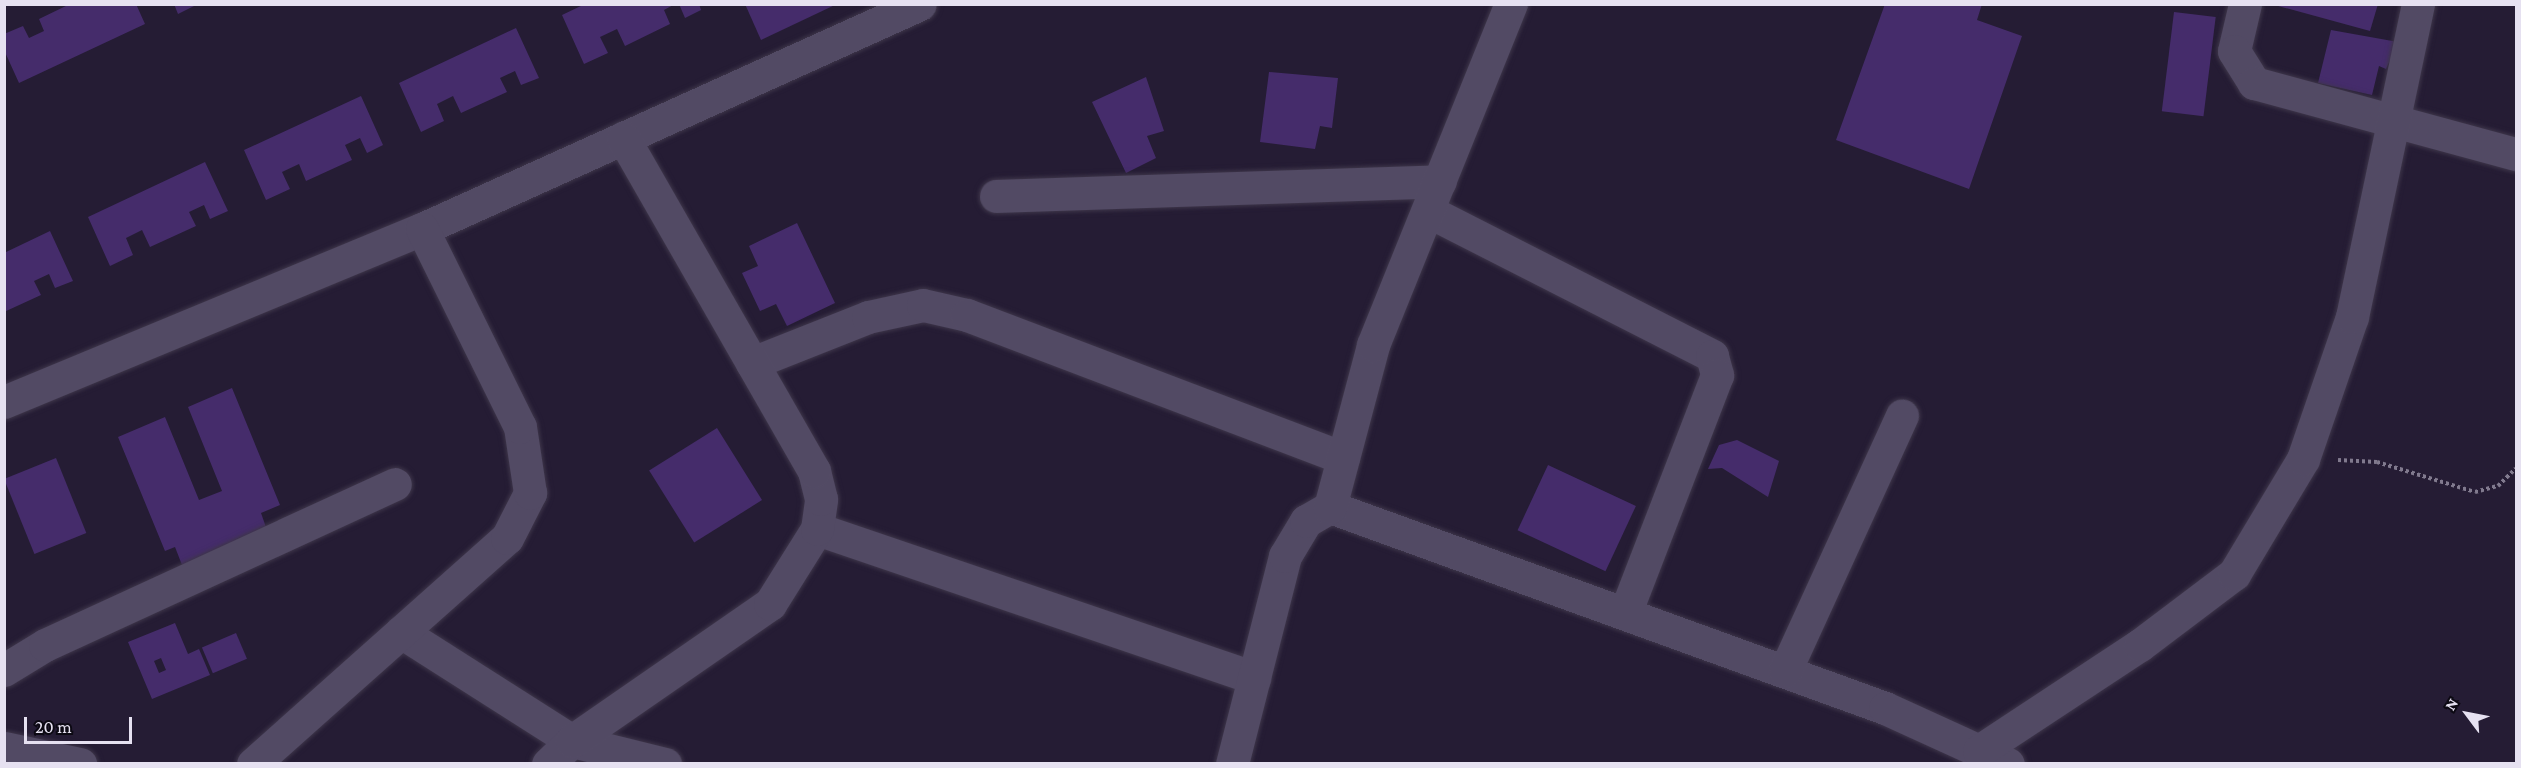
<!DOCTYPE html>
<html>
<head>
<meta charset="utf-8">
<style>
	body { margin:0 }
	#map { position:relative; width:2521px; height:768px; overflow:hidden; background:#251c34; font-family:"Crimson Pro",serif }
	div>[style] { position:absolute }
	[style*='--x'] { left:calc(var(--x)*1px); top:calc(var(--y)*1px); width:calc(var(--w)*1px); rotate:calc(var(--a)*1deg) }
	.building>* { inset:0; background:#452c6b; transform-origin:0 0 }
	.path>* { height:4px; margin-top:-2px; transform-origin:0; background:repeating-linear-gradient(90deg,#817a8e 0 3px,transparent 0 6px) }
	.roads { filter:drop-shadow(0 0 2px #3e364a) drop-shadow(0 0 2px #3e364a) }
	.street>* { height:33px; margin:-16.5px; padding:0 16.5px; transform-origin:16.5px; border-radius:16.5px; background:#524a64 }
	span { translate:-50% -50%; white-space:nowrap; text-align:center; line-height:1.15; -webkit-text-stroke:4.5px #0c0913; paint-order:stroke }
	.frame { position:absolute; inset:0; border:6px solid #e6e1f1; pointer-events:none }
	.north { position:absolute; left:2437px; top:684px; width:60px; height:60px; -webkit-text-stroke:4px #0c0913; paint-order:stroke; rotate:302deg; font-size:16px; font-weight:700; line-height:24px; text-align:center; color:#e6e1f1 }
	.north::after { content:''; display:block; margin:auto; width:21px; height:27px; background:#e6e1f1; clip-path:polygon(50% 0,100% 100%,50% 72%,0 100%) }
	.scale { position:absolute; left:24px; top:717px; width:108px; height:27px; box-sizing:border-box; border:3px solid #e6e1f1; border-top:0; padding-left:8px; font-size:18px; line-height:21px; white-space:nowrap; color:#e6e1f1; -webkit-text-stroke:4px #0c0913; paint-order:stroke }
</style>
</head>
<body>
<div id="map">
	<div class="building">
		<i style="clip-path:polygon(70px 4px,136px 4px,145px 24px,19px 83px,4px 50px,4px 34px,23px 26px,29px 38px,44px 31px,39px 19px)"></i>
		<i style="clip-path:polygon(174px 4px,198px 4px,178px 14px)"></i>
		<i style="clip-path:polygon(585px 4px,675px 4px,664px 10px,670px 24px,625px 46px,617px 29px,600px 37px,608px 53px,584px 64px,562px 15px)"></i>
		<i style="clip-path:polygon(679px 4px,699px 4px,701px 10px,685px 18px)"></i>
		<i style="clip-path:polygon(745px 4px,837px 4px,761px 40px)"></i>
		<i style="clip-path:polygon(1885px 4px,1982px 4px,1977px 20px,2022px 36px,1969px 189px,1836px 140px)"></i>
		<i style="clip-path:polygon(2271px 4px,2378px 4px,2370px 31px)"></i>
		<i style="left:2174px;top:12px;width:42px;height:100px;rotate:7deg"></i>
		<i style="clip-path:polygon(516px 28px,539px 78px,521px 85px,515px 71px,500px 78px,507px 92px,461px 113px,453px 96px,437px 104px,444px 121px,421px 132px,399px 83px)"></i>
		<i style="clip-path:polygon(2331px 30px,2398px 42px,2386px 69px,2379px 66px,2372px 95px,2318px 83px)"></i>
		<i style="clip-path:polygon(1269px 72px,1338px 78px,1332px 128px,1320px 126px,1315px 149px,1260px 142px)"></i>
		<i style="clip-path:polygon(1146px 77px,1164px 131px,1147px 136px,1156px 158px,1126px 173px,1092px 102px)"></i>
		<i style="clip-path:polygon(361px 96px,383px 145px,367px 153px,360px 138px,345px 145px,352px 160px,306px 181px,299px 164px,282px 172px,290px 189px,266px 200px,244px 150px)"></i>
		<i style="clip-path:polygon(205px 162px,228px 211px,210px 219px,204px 205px,189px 212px,196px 226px,150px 247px,142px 230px,126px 238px,133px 255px,110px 266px,88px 217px)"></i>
		<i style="clip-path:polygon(797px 223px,835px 303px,787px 326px,776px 304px,760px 311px,742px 273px,758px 266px,749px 246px)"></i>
		<i style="clip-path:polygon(50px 231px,73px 281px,55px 288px,49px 274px,34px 281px,41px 295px,4px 312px,4px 253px)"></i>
		<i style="clip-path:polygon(232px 388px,280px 505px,261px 513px,267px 530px,182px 565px,175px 547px,165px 551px,118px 437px,165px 417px,199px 500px,222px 491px,188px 407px)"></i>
		<i style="left:717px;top:428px;width:85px;height:80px;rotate:58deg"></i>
		<i style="clip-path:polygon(1737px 440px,1779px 461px,1768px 497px,1722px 468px,1708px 469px,1719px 445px)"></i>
		<i style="left:56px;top:458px;width:81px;height:56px;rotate:68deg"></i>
		<i style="left:1548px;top:465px;width:97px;height:72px;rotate:25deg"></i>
		<i style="clip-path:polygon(evenodd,175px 623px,188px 654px,199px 649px,210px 675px,152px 699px,128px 642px,175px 623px,161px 658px,166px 670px,159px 673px,154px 661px,161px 658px)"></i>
		<i style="left:236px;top:633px;width:28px;height:37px;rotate:67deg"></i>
	</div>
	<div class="path">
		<i style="--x:2338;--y:460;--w:39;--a:3"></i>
		<i style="--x:2377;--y:462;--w:102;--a:17"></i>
		<i style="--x:2475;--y:492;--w:24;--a:-15"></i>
		<i style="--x:2498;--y:486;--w:25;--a:-45"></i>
	</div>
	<div class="roads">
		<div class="street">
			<i style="--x:2245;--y:4;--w:48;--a:103.2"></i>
			<i style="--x:2234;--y:51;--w:38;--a:58"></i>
			<i style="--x:2254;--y:83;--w:271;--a:15.2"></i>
			<i style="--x:996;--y:196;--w:444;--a:-1.9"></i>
			<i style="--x:1428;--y:211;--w:319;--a:27"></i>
			<i style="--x:1712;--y:356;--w:20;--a:75"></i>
			<i style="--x:1717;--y:375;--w:255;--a:111.1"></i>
			<i style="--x:752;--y:363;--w:125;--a:-21.6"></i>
			<i style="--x:868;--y:317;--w:56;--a:-12.3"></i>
			<i style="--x:923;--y:305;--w:45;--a:12.8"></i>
			<i style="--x:967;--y:315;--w:402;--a:20.8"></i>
			<i style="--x:4;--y:402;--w:452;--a:-22.5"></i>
			<i style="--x:422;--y:229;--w:546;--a:-24.31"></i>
			<i style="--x:1330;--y:507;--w:590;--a:19.91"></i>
			<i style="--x:1885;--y:708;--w:135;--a:24.5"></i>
			<i style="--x:817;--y:529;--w:462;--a:18.8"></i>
			<i style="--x:401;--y:632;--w:203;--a:32.5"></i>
			<i style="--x:572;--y:741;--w:96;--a:13.9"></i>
			<i style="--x:4;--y:670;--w:48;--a:-31.4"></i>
			<i style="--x:45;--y:645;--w:385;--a:-24.7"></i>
			<i style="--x:1785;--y:671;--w:281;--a:-65.4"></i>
			<i style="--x:4;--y:748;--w:78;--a:11.9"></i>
			<i style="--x:1979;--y:751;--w:193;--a:-33.4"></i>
			<i style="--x:2140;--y:645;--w:118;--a:-37.1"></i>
			<i style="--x:2234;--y:574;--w:134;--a:-59"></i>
			<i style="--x:2303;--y:459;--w:150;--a:-71"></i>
			<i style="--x:2352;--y:317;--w:320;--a:-78.1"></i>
			<i style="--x:253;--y:764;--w:340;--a:-41.7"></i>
			<i style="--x:507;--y:538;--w:51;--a:-62.9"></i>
			<i style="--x:530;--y:493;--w:67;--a:-98.6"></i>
			<i style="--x:520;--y:427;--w:221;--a:-116.3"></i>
			<i style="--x:548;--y:764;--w:33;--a:-44"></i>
			<i style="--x:572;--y:741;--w:241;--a:-34.7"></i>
			<i style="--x:770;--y:604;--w:89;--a:-57.9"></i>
			<i style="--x:817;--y:529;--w:30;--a:-82"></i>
			<i style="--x:821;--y:499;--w:29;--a:-104"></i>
			<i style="--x:814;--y:471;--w:384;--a:-119.8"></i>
			<i style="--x:1232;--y:764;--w:215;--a:-75.7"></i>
			<i style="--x:1285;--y:556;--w:41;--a:-59"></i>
			<i style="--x:1306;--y:521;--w:28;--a:-30"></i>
			<i style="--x:1330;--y:507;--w:168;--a:-75.1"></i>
			<i style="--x:1373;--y:345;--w:368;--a:-68"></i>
		</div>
	</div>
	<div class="frame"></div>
	<div class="north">N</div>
	<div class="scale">20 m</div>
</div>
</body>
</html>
